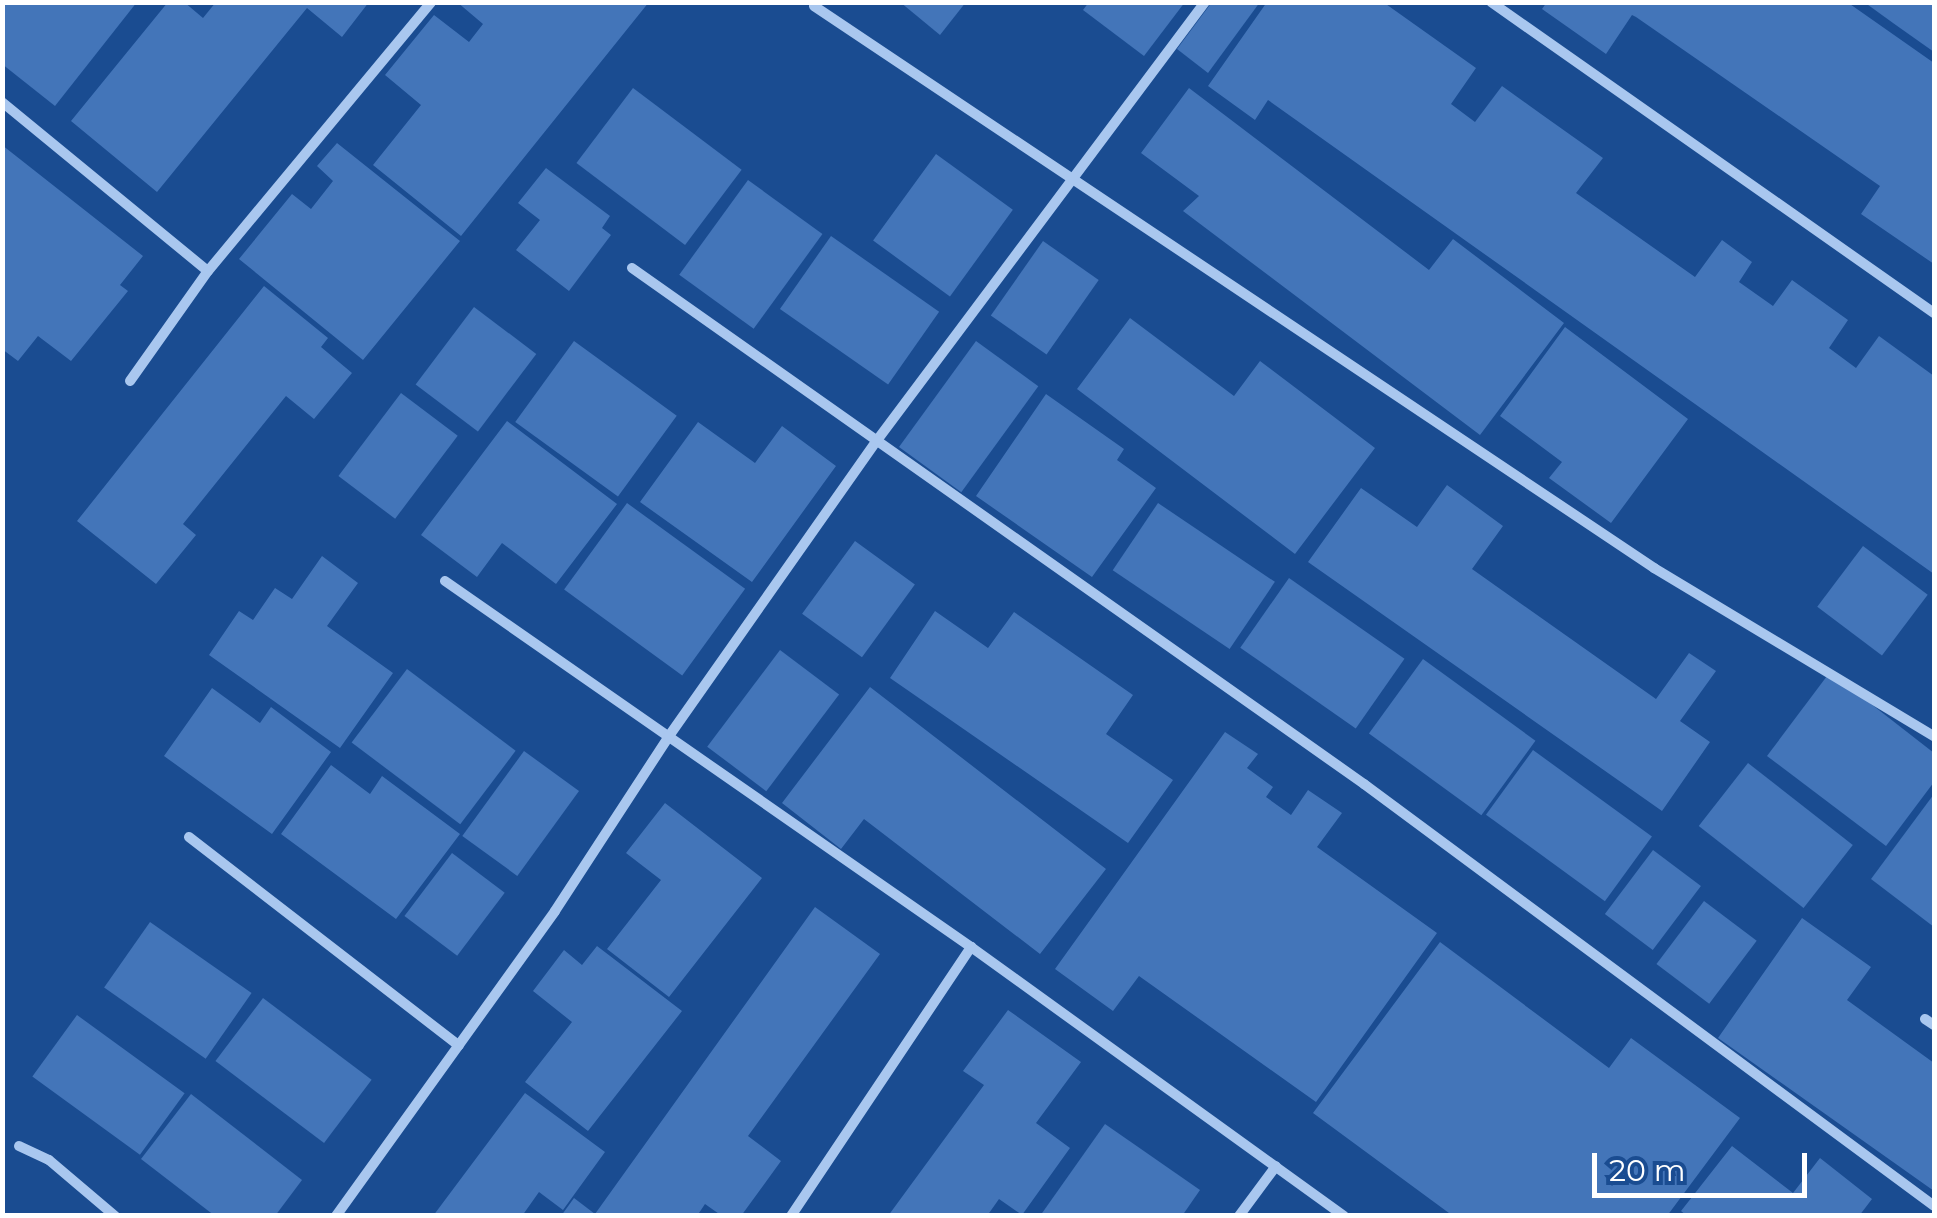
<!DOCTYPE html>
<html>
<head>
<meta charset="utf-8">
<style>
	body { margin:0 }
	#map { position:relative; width:1937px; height:1218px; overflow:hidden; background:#1a4c91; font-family:Montserrat,sans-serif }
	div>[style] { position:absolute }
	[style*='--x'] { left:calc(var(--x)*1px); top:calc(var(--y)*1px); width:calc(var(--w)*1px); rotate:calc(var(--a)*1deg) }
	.building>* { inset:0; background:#4375b9; transform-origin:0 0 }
	.street>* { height:10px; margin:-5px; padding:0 5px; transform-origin:5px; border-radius:5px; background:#a9c7ef }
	span { translate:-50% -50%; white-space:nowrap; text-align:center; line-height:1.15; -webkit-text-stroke:10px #1a4c91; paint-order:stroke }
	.frame { position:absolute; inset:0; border:5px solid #fff; pointer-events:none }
	.scale { position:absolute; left:1592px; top:1153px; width:215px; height:45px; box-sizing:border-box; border:5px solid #fff; border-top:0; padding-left:12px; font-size:30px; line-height:35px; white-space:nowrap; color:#fff; -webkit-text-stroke:8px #1a4c91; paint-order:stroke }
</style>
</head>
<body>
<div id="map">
	<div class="building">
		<i style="clip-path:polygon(6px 2px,137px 2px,55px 106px,2px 64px,2px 7px)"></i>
		<i style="clip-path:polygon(168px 2px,184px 2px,203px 18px,216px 2px,369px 2px,342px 37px,307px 8px,157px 192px,71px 121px)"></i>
		<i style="clip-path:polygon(457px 2px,649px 2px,461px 236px,373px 165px,421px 105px,385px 75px,434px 15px,469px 42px,483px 24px)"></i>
		<i style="clip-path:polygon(900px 2px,966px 2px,940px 35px)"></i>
		<i style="clip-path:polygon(1089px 2px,1185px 2px,1144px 56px,1083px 10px)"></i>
		<i style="clip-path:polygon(1212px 2px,1260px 2px,1208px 73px,1177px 49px)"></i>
		<i style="clip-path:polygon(1267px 2px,1383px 2px,1476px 68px,1451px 104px,1475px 122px,1502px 86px,1541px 114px,1603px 158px,1576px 193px,1695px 277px,1722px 240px,1752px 262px,1739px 282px,1773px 306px,1792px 280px,1848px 320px,1829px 348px,1856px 368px,1879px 336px,1934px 376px,1934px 574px,1268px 100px,1255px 120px,1208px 86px)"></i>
		<i style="clip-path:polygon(1547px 2px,1847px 2px,1934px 63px,1934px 264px,1861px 214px,1880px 186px,1636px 17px,1632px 15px,1606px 54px,1542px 9px)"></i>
		<i style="clip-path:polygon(1864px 2px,1934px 2px,1934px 52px,1893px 23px)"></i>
		<i style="left:633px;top:88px;width:136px;height:94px;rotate:37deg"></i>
		<i style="clip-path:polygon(1189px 88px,1429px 270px,1453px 239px,1564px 323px,1480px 435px,1183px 211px,1199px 196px,1141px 153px)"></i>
		<i style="clip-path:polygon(337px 143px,460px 241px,363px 360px,239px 259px,292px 194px,311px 209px,333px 181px,317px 166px)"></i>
		<i style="clip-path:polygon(2px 145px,143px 256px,120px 285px,128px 291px,71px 361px,38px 336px,18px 361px,2px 349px)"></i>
		<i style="left:936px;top:154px;width:95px;height:107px;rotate:36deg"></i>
		<i style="clip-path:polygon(546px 168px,610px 216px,602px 228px,611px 235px,569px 291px,516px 250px,540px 220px,518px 203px)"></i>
		<i style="left:748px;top:180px;width:92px;height:117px;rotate:36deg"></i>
		<i style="left:831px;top:236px;width:132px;height:89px;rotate:35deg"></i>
		<i style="left:1043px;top:241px;width:68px;height:91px;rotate:35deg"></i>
		<i style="clip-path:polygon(264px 286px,328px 338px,321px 347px,352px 373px,314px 419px,286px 396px,183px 524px,196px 535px,156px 584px,77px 521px)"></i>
		<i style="left:474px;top:307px;width:78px;height:97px;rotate:37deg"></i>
		<i style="clip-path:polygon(1130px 318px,1234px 396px,1260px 361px,1375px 448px,1295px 554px,1077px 389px)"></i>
		<i style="clip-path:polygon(1565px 327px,1688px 419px,1611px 523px,1549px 478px,1562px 462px,1500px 416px)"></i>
		<i style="left:574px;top:341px;width:127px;height:100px;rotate:36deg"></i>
		<i style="left:976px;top:341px;width:77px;height:131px;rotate:36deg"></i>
		<i style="left:401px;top:393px;width:71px;height:104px;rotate:37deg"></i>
		<i style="clip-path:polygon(1046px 394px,1124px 449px,1117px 460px,1156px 488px,1092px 577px,976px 496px)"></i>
		<i style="clip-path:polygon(507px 421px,617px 504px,556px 584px,502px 543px,477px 577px,421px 535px)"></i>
		<i style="clip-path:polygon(698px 422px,755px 463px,782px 426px,836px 466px,752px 582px,640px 502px)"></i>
		<i style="clip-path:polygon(1447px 485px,1503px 526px,1472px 569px,1656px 699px,1689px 653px,1716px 671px,1680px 721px,1710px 742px,1662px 811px,1308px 562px,1361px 488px,1417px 527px)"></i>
		<i style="left:627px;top:503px;width:146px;height:107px;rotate:36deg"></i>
		<i style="left:1158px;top:503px;width:141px;height:81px;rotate:34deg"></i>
		<i style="left:855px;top:541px;width:74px;height:90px;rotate:36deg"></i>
		<i style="left:1863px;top:546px;width:81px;height:76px;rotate:37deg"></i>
		<i style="clip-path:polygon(322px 556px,358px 583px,327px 626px,393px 673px,340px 748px,209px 655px,239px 611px,253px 620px,275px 588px,292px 599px)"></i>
		<i style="left:1289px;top:578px;width:141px;height:85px;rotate:35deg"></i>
		<i style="clip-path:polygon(935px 611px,988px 648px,1014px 612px,1133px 695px,1106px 734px,1173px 780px,1128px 843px,890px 678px)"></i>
		<i style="left:780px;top:650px;width:74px;height:121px;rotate:37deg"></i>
		<i style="left:1423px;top:659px;width:139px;height:92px;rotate:36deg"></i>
		<i style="left:407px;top:669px;width:136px;height:92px;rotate:37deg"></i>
		<i style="clip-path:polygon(1830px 672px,1934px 753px,1934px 782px,1886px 846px,1767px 756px)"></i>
		<i style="clip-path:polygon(870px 687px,1106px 869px,1040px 954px,864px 819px,841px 849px,782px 803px)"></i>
		<i style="clip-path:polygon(212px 688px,260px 723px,271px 707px,331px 752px,272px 834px,164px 756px)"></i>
		<i style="clip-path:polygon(1225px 732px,1258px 754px,1247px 768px,1273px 787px,1266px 797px,1291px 815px,1308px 790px,1342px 813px,1317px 847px,1437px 933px,1316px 1102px,1139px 976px,1113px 1011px,1055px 969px)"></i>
		<i style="left:1533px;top:750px;width:147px;height:80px;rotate:36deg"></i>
		<i style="left:524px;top:751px;width:68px;height:105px;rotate:36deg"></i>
		<i style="left:1748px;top:763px;width:133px;height:80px;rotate:38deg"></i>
		<i style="clip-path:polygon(331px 765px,370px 794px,382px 776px,460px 834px,396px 919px,281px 834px)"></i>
		<i style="clip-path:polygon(1934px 794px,1934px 927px,1871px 879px)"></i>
		<i style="clip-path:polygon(665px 803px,762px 878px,669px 997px,607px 949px,661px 880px,626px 853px)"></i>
		<i style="left:1653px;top:850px;width:60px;height:80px;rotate:37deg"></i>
		<i style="left:452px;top:853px;width:66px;height:79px;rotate:37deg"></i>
		<i style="left:1704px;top:901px;width:66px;height:79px;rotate:37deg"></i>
		<i style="clip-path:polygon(815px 907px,880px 954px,748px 1136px,781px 1161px,741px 1216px,722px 1216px,705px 1204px,697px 1216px,561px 1216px,574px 1198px,595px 1214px)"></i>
		<i style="clip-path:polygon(1802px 918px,1871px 967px,1847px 1000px,1934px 1063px,1934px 1191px,1718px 1038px)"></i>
		<i style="left:150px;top:922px;width:124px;height:80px;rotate:35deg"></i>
		<i style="clip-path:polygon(1440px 942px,1609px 1068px,1631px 1038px,1740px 1118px,1667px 1216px,1453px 1216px,1313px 1113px)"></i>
		<i style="clip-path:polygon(597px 946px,682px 1011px,588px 1131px,525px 1082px,572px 1022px,533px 991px,564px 950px,582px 965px)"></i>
		<i style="left:263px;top:998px;width:136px;height:79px;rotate:37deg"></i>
		<i style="clip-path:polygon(1008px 1010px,1081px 1062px,1036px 1123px,1070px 1148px,1022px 1215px,999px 1199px,987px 1216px,888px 1216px,984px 1085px,963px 1071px)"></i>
		<i style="left:77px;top:1015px;width:133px;height:76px;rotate:36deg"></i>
		<i style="clip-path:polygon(525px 1093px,605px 1152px,563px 1210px,539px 1192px,522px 1216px,433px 1216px)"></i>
		<i style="clip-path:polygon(191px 1094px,302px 1180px,275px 1216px,215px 1216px,141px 1159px)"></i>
		<i style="clip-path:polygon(1105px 1124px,1200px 1190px,1182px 1216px,1040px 1216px)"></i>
		<i style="clip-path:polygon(1732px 1146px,1793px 1193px,1820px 1158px,1872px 1199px,1859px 1216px,1687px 1216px,1681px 1211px)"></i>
	</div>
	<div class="street">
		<i style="--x:1491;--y:2;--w:541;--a:35.07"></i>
		<i style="--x:814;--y:6;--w:1011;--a:33.78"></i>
		<i style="--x:1654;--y:568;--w:327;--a:31"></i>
		<i style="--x:2;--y:102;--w:266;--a:39.4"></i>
		<i style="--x:632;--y:268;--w:896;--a:35.18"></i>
		<i style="--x:1364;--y:784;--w:709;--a:36.51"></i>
		<i style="--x:130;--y:381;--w:135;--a:-54.7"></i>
		<i style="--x:208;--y:271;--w:349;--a:-50.3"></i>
		<i style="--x:445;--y:581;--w:641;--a:34.83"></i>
		<i style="--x:971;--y:947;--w:460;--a:35.8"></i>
		<i style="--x:189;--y:837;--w:341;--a:37.7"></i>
		<i style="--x:1925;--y:1019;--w:11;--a:34"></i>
		<i style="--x:19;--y:1146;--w:33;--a:25"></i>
		<i style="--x:49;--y:1160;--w:87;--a:40.3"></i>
		<i style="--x:336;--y:1216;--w:375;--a:-54.3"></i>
		<i style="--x:555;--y:911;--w:209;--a:-56.9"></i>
		<i style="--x:669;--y:736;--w:363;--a:-54.9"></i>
		<i style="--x:878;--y:439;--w:546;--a:-53.19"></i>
		<i style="--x:791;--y:1216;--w:324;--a:-56.2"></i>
		<i style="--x:1239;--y:1216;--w:62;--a:-53.5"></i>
	</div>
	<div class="frame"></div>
	<div class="scale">20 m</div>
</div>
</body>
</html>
